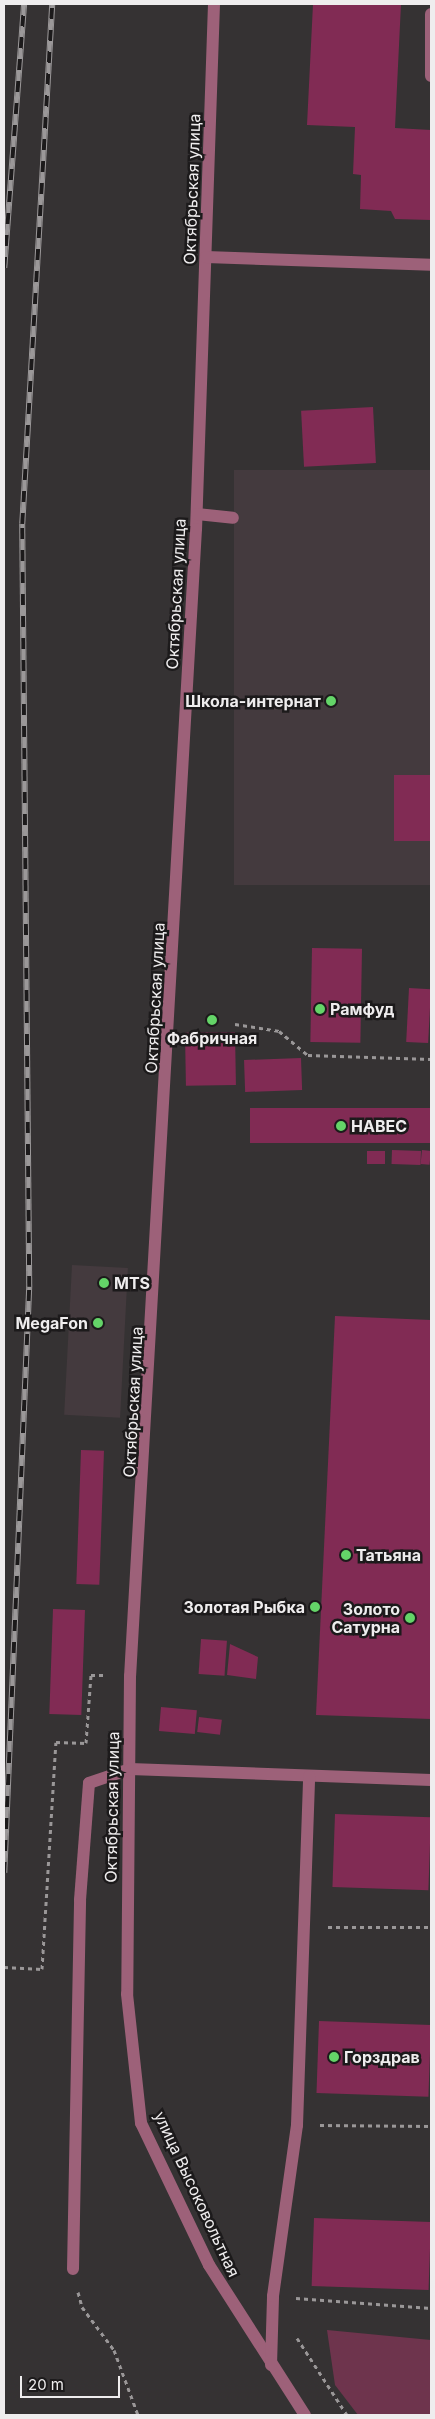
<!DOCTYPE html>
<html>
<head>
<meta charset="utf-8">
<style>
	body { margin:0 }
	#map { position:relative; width:435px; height:2419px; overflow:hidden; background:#353233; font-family:Inter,sans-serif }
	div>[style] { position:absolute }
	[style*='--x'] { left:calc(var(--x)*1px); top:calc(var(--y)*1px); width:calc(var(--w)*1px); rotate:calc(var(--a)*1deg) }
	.built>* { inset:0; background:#443a3e; transform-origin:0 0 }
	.green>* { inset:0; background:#6e344d }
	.building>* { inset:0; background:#812b54; transform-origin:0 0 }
	.path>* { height:3px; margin-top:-1.5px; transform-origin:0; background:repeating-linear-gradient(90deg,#9a9798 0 4px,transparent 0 8px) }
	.minor>* { height:12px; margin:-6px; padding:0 6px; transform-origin:6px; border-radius:6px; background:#9d6179 }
	.rail>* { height:5.5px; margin-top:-2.75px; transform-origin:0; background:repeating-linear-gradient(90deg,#1c1a1b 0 11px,#9b9899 0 22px); box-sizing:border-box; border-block:1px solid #9b9899 }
	.dots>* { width:14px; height:14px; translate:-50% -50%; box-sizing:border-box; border:2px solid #1c1a1b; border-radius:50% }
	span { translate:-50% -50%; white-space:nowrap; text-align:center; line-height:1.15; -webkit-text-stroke:5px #1c1a1b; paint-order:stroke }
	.street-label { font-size:16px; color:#efedee }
	.poi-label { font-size:16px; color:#efedee; font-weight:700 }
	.right { translate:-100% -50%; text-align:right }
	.left { translate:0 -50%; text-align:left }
	.frame { position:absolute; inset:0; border:5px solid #efedee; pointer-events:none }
	.scale { position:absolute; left:20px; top:2376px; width:100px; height:22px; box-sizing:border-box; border:2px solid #efedee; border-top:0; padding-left:6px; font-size:15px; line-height:18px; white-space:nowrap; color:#efedee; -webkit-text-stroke:4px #1c1a1b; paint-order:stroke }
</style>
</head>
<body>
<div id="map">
	<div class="built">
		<i style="left:431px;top:470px;width:415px;height:197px;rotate:90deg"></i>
		<i style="left:72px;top:1265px;width:56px;height:150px;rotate:3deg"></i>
	</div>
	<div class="green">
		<i style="clip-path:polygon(327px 2330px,431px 2340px,431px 2415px,358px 2415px,335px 2385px)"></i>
	</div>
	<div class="building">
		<i style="clip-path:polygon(313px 4px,401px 4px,395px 128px,431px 130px,431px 220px,395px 219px,391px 211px,360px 209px,361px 175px,353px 174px,355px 127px,307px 125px)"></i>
		<i style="left:373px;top:407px;width:56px;height:72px;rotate:87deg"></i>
		<i style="left:394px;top:775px;width:37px;height:66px"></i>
		<i style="left:312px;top:948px;width:50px;height:94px;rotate:1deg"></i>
		<i style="left:409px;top:988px;width:22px;height:54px;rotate:3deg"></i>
		<i style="left:235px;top:1032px;width:53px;height:50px;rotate:89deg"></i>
		<i style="left:301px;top:1058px;width:32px;height:57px;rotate:88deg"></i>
		<i style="left:431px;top:1108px;width:35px;height:181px;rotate:90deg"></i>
		<i style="left:392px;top:1150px;width:29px;height:14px;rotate:2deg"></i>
		<i style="left:422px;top:1150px;width:9px;height:14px;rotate:6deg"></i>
		<i style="left:367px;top:1151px;width:18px;height:13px"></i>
		<i style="clip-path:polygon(335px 1316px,431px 1320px,431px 1719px,316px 1715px)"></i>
		<i style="left:81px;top:1450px;width:23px;height:134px;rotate:2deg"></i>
		<i style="left:53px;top:1609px;width:32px;height:105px;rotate:2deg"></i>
		<i style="left:201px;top:1639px;width:26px;height:35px;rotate:4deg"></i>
		<i style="clip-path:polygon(230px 1644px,258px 1657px,256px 1679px,227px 1675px)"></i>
		<i style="left:161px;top:1707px;width:36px;height:24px;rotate:5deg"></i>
		<i style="left:199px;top:1717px;width:23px;height:15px;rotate:7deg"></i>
		<i style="left:335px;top:1814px;width:96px;height:73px;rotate:2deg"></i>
		<i style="left:319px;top:2021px;width:112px;height:72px;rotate:2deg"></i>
		<i style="left:314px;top:2218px;width:117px;height:68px;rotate:2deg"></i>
	</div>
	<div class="path">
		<i style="--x:235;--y:1024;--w:45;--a:9"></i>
		<i style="--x:279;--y:1031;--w:38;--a:40"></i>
		<i style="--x:308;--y:1055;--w:123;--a:1.9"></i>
		<i style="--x:328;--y:1927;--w:103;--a:0"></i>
		<i style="--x:4;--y:1967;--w:38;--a:3"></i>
		<i style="--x:42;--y:1969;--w:227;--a:-86.5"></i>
		<i style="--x:56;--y:1742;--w:30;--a:2"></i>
		<i style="--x:86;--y:1743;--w:68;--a:-85.8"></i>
		<i style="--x:91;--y:1675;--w:16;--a:0"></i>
		<i style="--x:320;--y:2125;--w:111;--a:0.5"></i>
		<i style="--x:78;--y:2292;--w:16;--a:75"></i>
		<i style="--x:82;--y:2307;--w:54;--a:53.3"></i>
		<i style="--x:114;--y:2350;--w:69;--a:69.7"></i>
		<i style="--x:296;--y:2298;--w:135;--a:4.2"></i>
		<i style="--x:297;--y:2338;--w:92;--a:57"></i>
	</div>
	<div class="minor">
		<i style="--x:214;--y:4;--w:525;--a:91.96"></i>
		<i style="--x:196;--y:529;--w:1149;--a:93.29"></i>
		<i style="--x:130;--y:1676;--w:318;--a:90.5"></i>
		<i style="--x:127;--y:1994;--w:130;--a:83.8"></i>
		<i style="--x:141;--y:2123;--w:157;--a:64.4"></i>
		<i style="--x:209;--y:2265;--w:178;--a:57.4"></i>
		<i style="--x:431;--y:14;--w:62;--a:90"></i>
		<i style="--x:206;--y:257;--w:225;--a:2"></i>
		<i style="--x:197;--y:514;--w:36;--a:6"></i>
		<i style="--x:73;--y:2269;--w:369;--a:-88.9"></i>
		<i style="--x:80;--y:1900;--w:117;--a:-85.6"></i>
		<i style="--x:89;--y:1783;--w:43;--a:-18.9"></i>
		<i style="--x:130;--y:1769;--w:301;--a:2.1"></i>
		<i style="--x:271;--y:2365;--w:69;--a:-88.3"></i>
		<i style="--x:273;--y:2296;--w:173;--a:-82"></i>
		<i style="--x:297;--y:2125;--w:349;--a:-88"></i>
	</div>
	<div class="rail">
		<i style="--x:4;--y:268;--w:265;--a:-85.7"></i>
		<i style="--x:4;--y:1873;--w:587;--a:-87.56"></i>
		<i style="--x:29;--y:1287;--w:763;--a:-90.53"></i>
		<i style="--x:22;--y:524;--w:521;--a:-86.7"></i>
	</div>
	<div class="dots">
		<i style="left:331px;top:701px;background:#64d468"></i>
		<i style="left:320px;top:1009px;background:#64d468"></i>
		<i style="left:212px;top:1020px;background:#64d468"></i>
		<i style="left:341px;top:1126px;background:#64d468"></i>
		<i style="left:104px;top:1283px;background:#64d468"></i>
		<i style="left:98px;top:1323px;background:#64d468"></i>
		<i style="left:346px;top:1555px;background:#64d468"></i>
		<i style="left:315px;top:1607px;background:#64d468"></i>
		<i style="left:410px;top:1618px;background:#64d468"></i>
		<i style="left:334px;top:2057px;background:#64d468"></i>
	</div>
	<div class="street-label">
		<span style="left:192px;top:189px;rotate:-88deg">Октябрьская улица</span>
		<span style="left:176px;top:594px;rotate:-87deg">Октябрьская улица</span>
		<span style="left:155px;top:998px;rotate:-87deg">Октябрьская улица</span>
		<span style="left:133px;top:1402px;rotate:-87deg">Октябрьская улица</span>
		<span style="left:112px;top:1807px;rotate:-89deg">Октябрьская улица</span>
		<span style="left:197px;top:2194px;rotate:65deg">улица Высоковольтная</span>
	</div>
	<div class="poi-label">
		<span class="right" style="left:321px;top:701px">Школа-интернат</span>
		<span class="left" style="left:330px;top:1009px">Рамфуд</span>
		<span style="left:212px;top:1038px">Фабричная</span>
		<span class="left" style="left:351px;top:1126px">НАВЕС</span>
		<span class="left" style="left:114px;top:1283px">MTS</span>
		<span class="right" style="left:88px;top:1323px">MegaFon</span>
		<span class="left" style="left:356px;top:1555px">Татьяна</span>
		<span class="right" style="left:305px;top:1607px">Золотая Рыбка</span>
		<span class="right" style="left:400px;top:1618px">Золото<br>Сатурна</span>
		<span class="left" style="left:344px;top:2057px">Горздрав</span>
	</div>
	<div class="frame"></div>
	<div class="scale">20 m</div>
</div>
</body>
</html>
